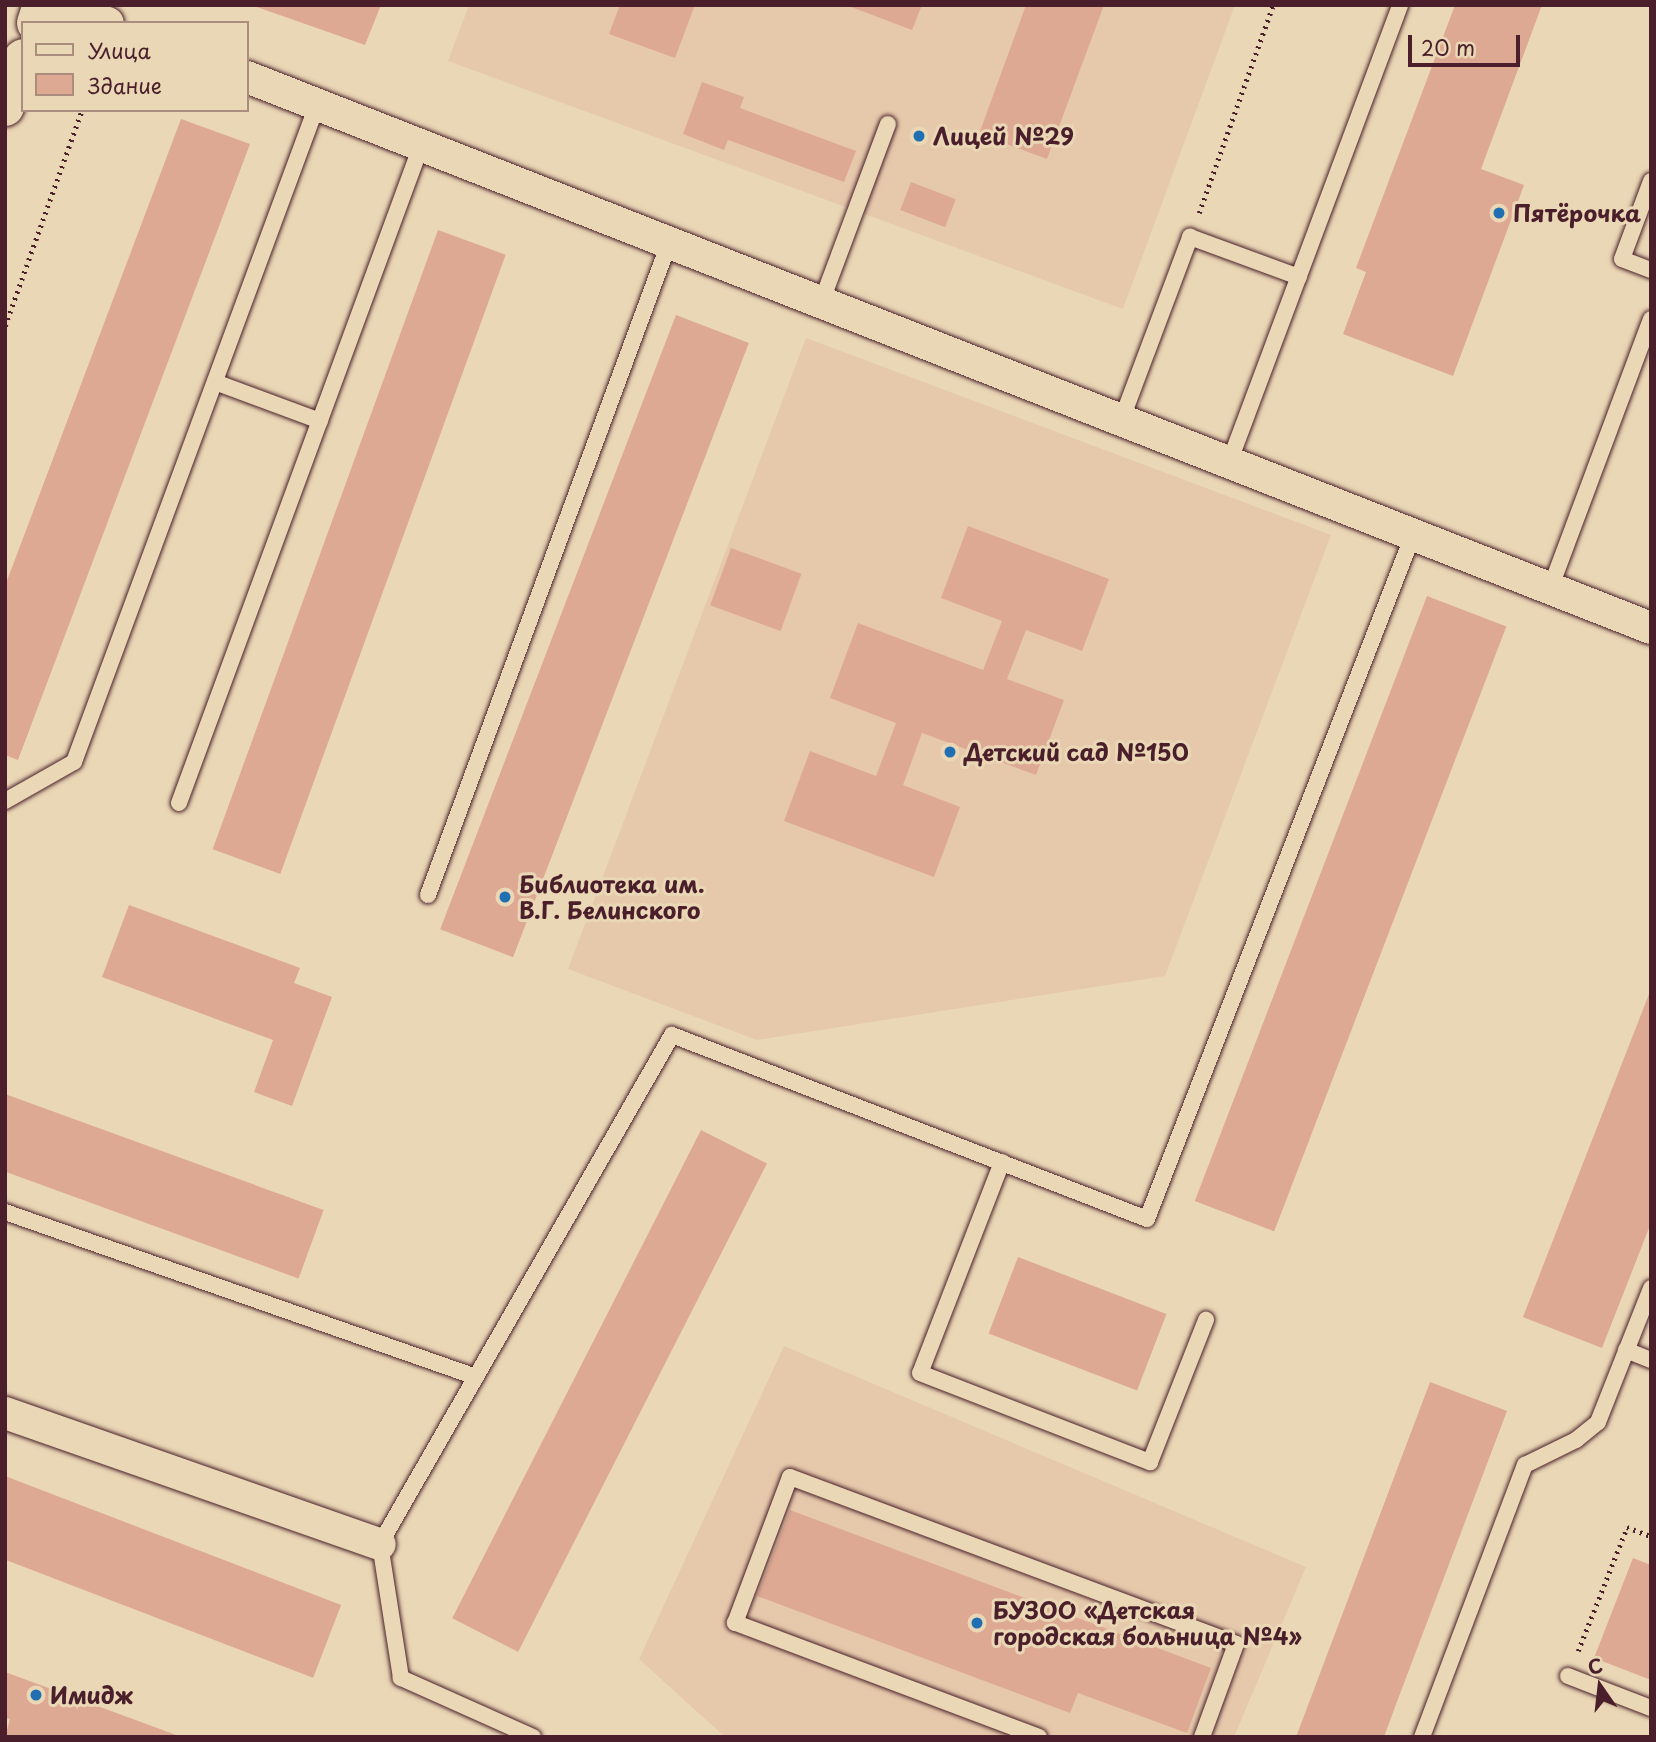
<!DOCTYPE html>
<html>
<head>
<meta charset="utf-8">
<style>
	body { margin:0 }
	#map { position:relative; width:1656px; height:1742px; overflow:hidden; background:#ead7b5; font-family:"Playpen Sans",sans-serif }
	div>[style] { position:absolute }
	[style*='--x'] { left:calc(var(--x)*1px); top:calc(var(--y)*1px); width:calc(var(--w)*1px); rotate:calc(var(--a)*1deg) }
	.built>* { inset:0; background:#e6c9ab }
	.building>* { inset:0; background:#dea993; transform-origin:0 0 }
	.path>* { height:4.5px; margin-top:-2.25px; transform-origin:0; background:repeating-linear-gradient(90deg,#4a1f2b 0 2px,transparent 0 7px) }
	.roads { filter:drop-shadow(0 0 2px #4a1f2b) drop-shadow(0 0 2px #4a1f2b) }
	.lane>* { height:16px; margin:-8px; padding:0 8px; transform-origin:8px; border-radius:8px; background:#ead7b5 }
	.street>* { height:32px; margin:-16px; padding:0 16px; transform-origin:16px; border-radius:16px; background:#ead7b5 }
	.secondary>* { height:38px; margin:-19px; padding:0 19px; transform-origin:19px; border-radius:19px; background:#ead7b5 }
	.dots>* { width:19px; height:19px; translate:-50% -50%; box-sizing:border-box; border:4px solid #ead7b5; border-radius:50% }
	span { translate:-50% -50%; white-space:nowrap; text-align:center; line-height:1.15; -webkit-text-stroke:6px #ead7b5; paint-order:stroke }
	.poi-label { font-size:23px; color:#4a1f2b; font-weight:700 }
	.left { translate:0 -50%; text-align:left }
	.frame { position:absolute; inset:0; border:7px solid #4a1f2b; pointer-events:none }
	.legend { position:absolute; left:21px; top:21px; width:228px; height:91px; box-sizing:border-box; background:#ead7b5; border:2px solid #aa8d7e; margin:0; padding:9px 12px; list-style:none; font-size:21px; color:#4a1f2b }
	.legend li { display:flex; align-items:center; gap:14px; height:35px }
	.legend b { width:35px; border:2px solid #aa8d7e }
	.north { position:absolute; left:1565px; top:1651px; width:70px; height:70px; -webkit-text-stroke:5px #ead7b5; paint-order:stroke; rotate:346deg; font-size:19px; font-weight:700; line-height:28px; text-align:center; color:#4a1f2b }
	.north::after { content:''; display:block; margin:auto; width:24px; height:32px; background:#4a1f2b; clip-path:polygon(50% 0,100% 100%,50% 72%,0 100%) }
	.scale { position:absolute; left:1408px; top:35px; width:112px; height:32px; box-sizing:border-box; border:4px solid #4a1f2b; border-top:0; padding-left:9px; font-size:21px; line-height:24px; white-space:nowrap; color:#4a1f2b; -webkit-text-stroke:5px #ead7b5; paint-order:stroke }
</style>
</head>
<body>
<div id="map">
	<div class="built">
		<i style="clip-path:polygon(469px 5px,1235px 5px,1123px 309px,448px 61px)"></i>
		<i style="clip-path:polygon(806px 338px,1331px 535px,1165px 976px,757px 1040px,568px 969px)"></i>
		<i style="clip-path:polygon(784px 1346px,1306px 1567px,1234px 1737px,725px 1737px,639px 1659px)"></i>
	</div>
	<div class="building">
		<i style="clip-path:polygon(251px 5px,381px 5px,365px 45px)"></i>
		<i style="clip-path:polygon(620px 5px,695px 5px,675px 58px,609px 34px)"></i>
		<i style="clip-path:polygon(846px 5px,922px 5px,912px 30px)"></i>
		<i style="clip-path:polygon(1026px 5px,1104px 5px,1047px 159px,979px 134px)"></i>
		<i style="clip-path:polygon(1455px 5px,1542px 5px,1481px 169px,1524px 185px,1453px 376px,1343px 334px,1366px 272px,1356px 268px)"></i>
		<i style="clip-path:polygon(702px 82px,744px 97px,740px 108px,856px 151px,844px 182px,728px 140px,724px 150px,683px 134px)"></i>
		<i style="clip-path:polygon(181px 119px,250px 144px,18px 760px,5px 755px,5px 586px)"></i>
		<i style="left:911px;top:182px;width:48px;height:30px;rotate:21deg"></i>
		<i style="left:438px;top:230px;width:72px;height:659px;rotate:20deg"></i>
		<i style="left:676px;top:315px;width:78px;height:658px;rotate:21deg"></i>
		<i style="clip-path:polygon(968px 526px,1109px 579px,1082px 651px,1026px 630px,1007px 679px,1064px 700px,1036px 775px,922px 733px,903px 785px,960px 807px,934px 877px,784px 821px,810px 751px,876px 776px,896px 723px,830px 698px,858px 623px,983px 670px,1002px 621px,941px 598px)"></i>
		<i style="left:731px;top:548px;width:75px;height:61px;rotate:20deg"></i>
		<i style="left:1427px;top:596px;width:85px;height:648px;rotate:21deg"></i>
		<i style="clip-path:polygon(129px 905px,300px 968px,294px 983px,332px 997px,292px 1106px,254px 1092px,273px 1040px,102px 977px)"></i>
		<i style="clip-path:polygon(1651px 989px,1651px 1223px,1602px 1348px,1523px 1317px)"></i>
		<i style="left:5px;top:1094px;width:339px;height:73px;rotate:20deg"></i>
		<i style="left:701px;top:1130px;width:74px;height:548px;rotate:27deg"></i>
		<i style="left:1018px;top:1257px;width:159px;height:82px;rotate:21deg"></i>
		<i style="clip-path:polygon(1430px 1382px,1507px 1411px,1395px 1707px,1384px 1737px,1296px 1737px)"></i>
		<i style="left:5px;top:1476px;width:360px;height:78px;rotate:21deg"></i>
		<i style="clip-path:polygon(790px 1510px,1211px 1668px,1187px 1733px,1078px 1693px,1070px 1713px,757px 1596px)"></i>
		<i style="clip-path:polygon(1633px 1558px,1651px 1565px,1651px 1680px,1594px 1658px)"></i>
		<i style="clip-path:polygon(5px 1672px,179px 1736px,179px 1737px,5px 1737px,10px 1719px,5px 1718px)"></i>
	</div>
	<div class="path">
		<i style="--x:1199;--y:213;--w:221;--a:-70.4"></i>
		<i style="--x:5;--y:326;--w:229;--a:-70.4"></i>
		<i style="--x:1578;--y:1651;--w:133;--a:-68.4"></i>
		<i style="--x:1627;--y:1527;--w:26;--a:21"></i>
	</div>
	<div class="roads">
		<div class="lane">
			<i style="--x:1651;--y:181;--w:83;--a:110.4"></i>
			<i style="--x:1622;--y:259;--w:31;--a:21"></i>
			<i style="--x:821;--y:303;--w:191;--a:-69.5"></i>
			<i style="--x:215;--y:382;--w:112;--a:20.4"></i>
			<i style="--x:1121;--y:421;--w:197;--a:-69.4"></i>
			<i style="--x:1190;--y:237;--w:116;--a:20.2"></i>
			<i style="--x:1229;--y:463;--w:489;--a:-69.5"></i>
			<i style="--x:1550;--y:589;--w:288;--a:-69.5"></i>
			<i style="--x:5;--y:801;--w:79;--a:-29.5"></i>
			<i style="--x:74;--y:762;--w:700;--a:-69.7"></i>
			<i style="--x:179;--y:803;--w:700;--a:-69.78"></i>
			<i style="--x:428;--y:895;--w:695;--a:-69.71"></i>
			<i style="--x:1002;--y:1162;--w:226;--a:111.2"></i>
			<i style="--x:920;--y:1373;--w:247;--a:21.2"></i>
			<i style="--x:1150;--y:1462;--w:153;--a:-68.5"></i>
			<i style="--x:5;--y:1212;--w:499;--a:19.3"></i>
			<i style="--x:1626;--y:1350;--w:27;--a:22"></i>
			<i style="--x:1568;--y:1676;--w:89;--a:21.1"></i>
			<i style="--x:533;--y:1737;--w:145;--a:-155.9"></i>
			<i style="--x:401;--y:1678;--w:136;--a:-98.9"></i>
			<i style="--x:380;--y:1544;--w:587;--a:-60.16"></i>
			<i style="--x:672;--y:1035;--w:509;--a:21.17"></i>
			<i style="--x:1147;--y:1219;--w:734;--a:-68.75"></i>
			<i style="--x:1039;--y:1737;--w:325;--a:-159.4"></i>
			<i style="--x:735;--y:1623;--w:156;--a:-69.4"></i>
			<i style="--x:790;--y:1477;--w:476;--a:20.5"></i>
			<i style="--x:1236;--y:1644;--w:99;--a:110.1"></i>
			<i style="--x:1422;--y:1737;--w:291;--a:-69.3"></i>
			<i style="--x:1525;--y:1465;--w:57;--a:-26.1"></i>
			<i style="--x:1576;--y:1440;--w:28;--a:-39"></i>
			<i style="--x:1598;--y:1422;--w:144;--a:-68.4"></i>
		</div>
		<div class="street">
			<i style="--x:60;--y:5;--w:51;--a:20.6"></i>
			<i style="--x:247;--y:77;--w:1508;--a:21.43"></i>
			<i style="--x:5;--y:1413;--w:397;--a:19.3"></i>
		</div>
		<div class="secondary">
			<i style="--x:36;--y:23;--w:19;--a:-72"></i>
			<i style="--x:5;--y:107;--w:52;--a:-69.8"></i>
		</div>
	</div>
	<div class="dots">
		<i style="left:919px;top:136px;background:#1f6fb2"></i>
		<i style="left:1499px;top:213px;background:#1f6fb2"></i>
		<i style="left:950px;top:752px;background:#1f6fb2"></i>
		<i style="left:505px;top:897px;background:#1f6fb2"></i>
		<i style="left:977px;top:1623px;background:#1f6fb2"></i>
		<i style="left:36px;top:1695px;background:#1f6fb2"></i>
	</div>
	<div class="poi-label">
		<span class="left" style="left:933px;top:136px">Лицей №29</span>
		<span class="left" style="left:1513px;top:213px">Пятёрочка</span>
		<span class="left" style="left:964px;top:752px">Детский сад №150</span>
		<span class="left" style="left:519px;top:897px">Библиотека им.<br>В.Г. Белинского</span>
		<span class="left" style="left:993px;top:1623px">БУЗОО «Детская<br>городская больница №4»</span>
		<span class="left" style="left:50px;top:1695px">Имидж</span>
	</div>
	<div class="frame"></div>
	<ul class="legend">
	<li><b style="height:9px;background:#ead7b5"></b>Улица</li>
	<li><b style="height:19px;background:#dea993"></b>Здание</li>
	</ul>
	<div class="north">С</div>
	<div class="scale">20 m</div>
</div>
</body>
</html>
